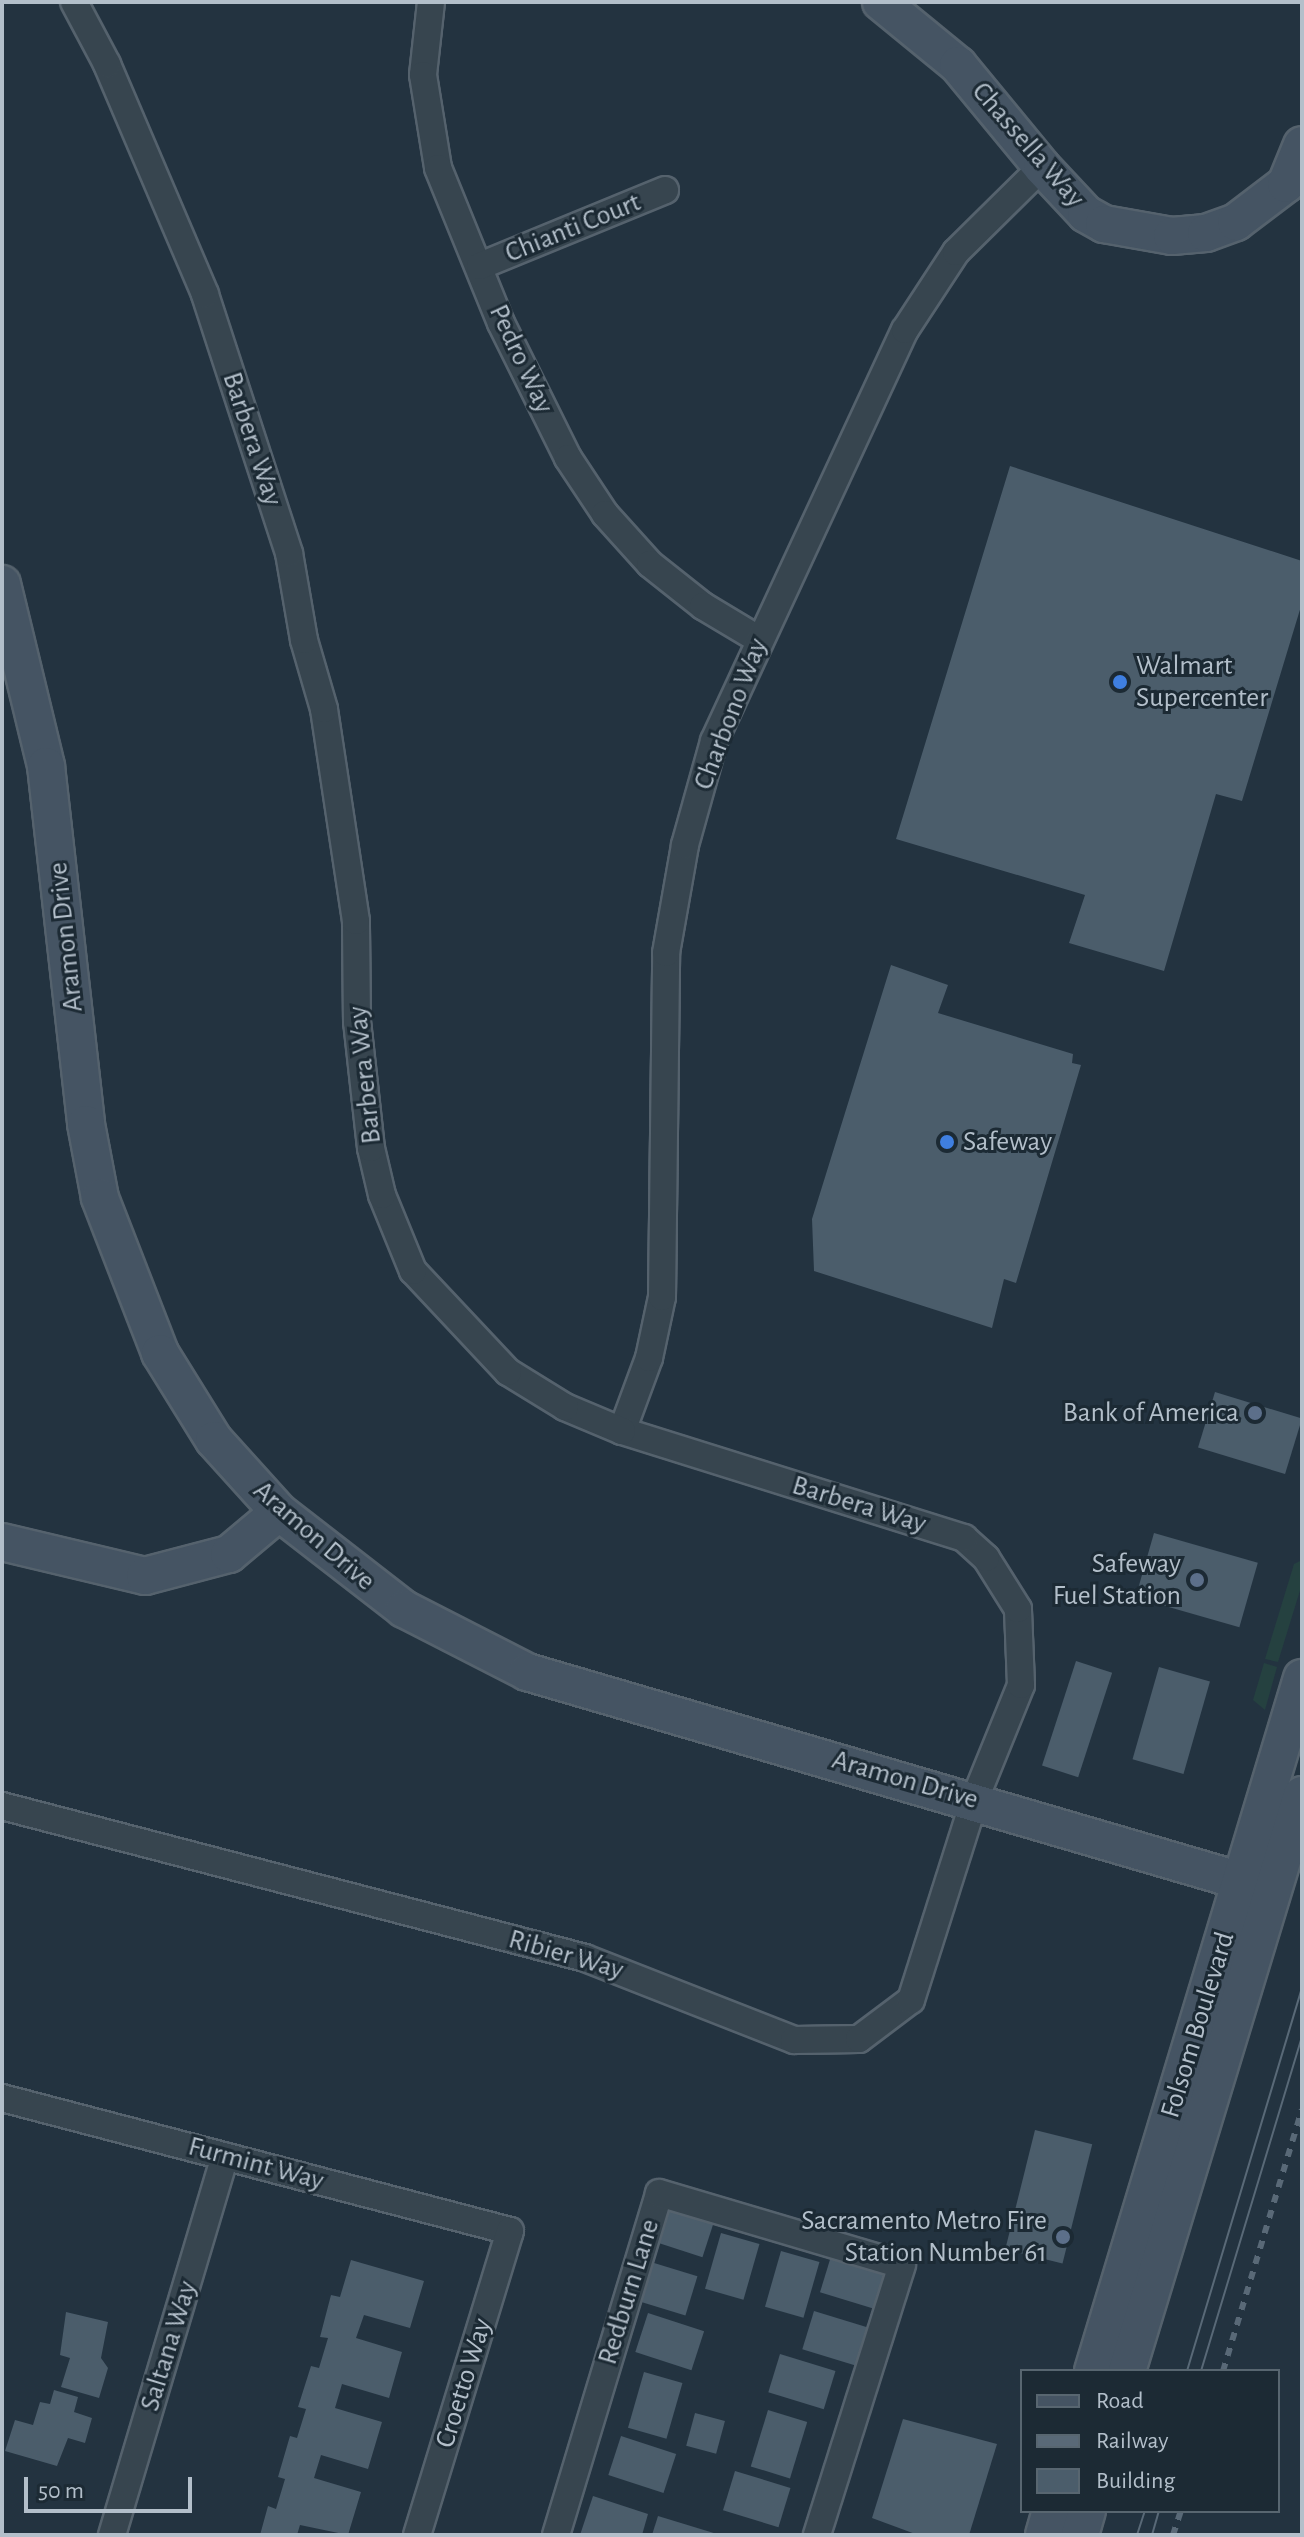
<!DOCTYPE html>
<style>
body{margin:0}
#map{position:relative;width:1304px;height:2537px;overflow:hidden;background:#233340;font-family:"Alegreya Sans",sans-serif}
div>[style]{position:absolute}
.green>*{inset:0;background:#254140}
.building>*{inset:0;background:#4b5d6b;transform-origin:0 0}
.roads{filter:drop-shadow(2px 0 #55626d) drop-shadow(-2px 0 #55626d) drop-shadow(0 2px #55626d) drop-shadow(0 -2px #55626d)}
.street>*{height:26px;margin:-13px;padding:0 13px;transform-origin:13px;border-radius:13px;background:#37454f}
.secondary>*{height:36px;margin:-18px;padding:0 18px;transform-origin:18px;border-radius:18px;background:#455463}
.tram>*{height:2px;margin:-1px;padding:0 1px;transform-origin:1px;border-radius:1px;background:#596977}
.rail>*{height:6px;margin-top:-3px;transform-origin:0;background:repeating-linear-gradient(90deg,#596977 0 8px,transparent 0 16px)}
.dots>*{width:22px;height:22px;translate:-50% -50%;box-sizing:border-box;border:4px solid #1c2a34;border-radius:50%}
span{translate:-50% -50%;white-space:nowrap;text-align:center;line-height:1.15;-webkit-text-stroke:6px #1c2a34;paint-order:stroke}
.street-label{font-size:28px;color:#b3bfca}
.poi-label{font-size:28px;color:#b3bfca}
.left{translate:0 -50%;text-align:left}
.right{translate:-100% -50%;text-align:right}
.frame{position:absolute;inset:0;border:4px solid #b3bfca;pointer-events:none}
.legend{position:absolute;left:1020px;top:2369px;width:260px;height:144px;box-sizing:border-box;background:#1c2a34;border:2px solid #586670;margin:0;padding:10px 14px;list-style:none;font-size:24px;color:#b3bfca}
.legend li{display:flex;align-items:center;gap:16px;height:40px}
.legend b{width:40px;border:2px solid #586670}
.scale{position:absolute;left:24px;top:2477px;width:168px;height:36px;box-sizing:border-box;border:4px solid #b3bfca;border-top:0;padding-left:10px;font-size:24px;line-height:28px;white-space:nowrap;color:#b3bfca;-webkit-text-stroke:6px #1c2a34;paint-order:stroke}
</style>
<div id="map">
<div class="green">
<i style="clip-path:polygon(1302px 1560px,1302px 1584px,1278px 1662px,1265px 1659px,1294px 1564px)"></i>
<i style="clip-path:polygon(1264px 1663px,1277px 1667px,1265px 1710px,1253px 1700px)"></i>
</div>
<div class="building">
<i style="clip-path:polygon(1010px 466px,1302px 561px,1302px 603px,1242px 801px,1216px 794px,1164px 971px,1069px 943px,1085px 895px,896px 839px)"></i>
<i style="clip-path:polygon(891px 965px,948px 985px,938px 1013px,1073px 1054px,1072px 1063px,1081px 1065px,1016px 1283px,1004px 1279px,992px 1328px,814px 1271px,812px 1219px)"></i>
<i style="left:1215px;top:1392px;width:91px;height:58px;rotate:17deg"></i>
<i style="left:1154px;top:1533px;width:108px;height:67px;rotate:16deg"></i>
<i style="left:1076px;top:1661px;width:38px;height:110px;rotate:18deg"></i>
<i style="left:1159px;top:1667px;width:53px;height:96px;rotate:16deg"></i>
<i style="left:1035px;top:2130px;width:59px;height:123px;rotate:14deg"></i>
<i style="left:659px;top:2200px;width:59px;height:41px;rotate:18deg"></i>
<i style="left:721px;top:2233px;width:40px;height:58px;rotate:16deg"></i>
<i style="left:781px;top:2251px;width:40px;height:58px;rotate:16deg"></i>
<i style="left:832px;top:2253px;width:59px;height:41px;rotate:17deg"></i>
<i style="left:641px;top:2259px;width:59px;height:41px;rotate:17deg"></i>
<i style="clip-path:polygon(351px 2260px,424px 2281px,410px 2328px,364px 2315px,356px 2338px,402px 2352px,389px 2398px,342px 2384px,335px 2408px,382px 2422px,368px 2469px,321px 2455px,314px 2478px,361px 2492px,348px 2535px,300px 2525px,297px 2535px,260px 2535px,268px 2506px,276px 2509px,285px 2479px,278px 2477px,290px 2436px,297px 2438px,306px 2409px,298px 2407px,311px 2366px,319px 2368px,328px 2338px,320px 2337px,331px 2295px,340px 2297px)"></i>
<i style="left:814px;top:2311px;width:59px;height:40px;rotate:17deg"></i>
<i style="clip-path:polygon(66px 2312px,108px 2322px,101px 2358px,108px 2368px,99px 2398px,61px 2387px,70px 2358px,60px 2355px)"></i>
<i style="left:648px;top:2313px;width:59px;height:41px;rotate:18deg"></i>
<i style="left:780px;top:2354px;width:58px;height:40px;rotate:17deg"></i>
<i style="left:644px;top:2372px;width:40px;height:58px;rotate:16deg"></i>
<i style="clip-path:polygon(54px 2390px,78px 2397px,74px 2412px,92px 2418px,85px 2443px,68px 2438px,57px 2466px,5px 2451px,15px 2420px,33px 2425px,40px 2402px,50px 2404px)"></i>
<i style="left:768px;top:2410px;width:41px;height:59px;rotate:17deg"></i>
<i style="left:695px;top:2413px;width:31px;height:34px;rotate:15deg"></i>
<i style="clip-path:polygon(903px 2419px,997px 2444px,969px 2535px,918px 2535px,872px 2518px)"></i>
<i style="left:621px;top:2436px;width:58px;height:41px;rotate:18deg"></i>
<i style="left:735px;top:2471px;width:58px;height:41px;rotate:17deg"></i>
<i style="clip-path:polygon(593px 2496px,648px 2514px,642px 2535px,580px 2535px)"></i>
<i style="clip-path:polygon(658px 2516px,717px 2534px,716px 2535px,652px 2535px)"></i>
</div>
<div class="roads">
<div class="street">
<i style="left:431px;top:2px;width:73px;rotate:96.3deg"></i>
<i style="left:423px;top:75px;width:94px;rotate:80.8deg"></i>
<i style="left:438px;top:168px;width:167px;rotate:67.9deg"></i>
<i style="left:501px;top:323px;width:151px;rotate:63.6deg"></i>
<i style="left:568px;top:458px;width:67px;rotate:56.5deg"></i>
<i style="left:605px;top:514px;width:67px;rotate:48deg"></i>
<i style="left:650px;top:564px;width:68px;rotate:38.4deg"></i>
<i style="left:703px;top:606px;width:64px;rotate:31deg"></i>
<i style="left:480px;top:266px;width:200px;rotate:-22.3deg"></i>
<i style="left:622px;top:1431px;width:78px;rotate:-69.7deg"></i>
<i style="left:649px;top:1358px;width:62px;rotate:-78deg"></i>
<i style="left:662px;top:1297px;width:344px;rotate:-89.3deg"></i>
<i style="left:666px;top:953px;width:110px;rotate:-80deg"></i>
<i style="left:685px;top:845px;width:108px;rotate:-74.4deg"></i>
<i style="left:714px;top:741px;width:453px;rotate:-65.1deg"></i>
<i style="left:905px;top:330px;width:93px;rotate:-56.8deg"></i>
<i style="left:956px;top:252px;width:121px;rotate:-44.7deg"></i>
<i style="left:2px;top:1806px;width:602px;rotate:14.61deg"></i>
<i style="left:585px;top:1958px;width:225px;rotate:21.4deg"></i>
<i style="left:794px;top:2040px;width:65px;rotate:-0.9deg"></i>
<i style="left:859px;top:2039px;width:65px;rotate:-36.9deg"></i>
<i style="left:911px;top:2000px;width:209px;rotate:-72.4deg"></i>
<i style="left:974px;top:1801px;width:125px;rotate:-67.9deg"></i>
<i style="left:1021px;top:1685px;width:76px;rotate:-92.3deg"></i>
<i style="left:1018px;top:1609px;width:60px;rotate:-122.1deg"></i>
<i style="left:986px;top:1558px;width:30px;rotate:-138deg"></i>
<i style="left:964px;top:1538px;width:358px;rotate:-162.6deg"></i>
<i style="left:622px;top:1431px;width:62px;rotate:-157.2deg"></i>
<i style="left:565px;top:1407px;width:67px;rotate:-148.4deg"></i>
<i style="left:508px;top:1372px;width:139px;rotate:-133.2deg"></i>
<i style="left:413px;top:1271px;width:82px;rotate:-112.2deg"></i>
<i style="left:382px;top:1195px;width:48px;rotate:-103.2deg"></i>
<i style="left:371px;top:1148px;width:127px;rotate:-96.3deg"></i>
<i style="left:357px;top:1022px;width:101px;rotate:-90.6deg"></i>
<i style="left:356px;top:921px;width:214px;rotate:-98.6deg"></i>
<i style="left:324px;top:709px;width:72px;rotate:-106.2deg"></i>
<i style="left:304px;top:640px;width:88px;rotate:-99.8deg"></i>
<i style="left:289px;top:553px;width:272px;rotate:-108deg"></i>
<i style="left:205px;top:294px;width:250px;rotate:-113.1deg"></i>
<i style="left:107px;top:64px;width:70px;rotate:-118deg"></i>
<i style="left:2px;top:2098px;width:525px;rotate:14.67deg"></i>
<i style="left:510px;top:2231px;width:318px;rotate:107deg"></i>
<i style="left:112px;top:2535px;width:395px;rotate:-73.4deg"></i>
<i style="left:556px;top:2535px;width:357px;rotate:-73.2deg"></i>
<i style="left:659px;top:2193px;width:253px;rotate:16.5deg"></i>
<i style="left:902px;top:2265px;width:283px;rotate:107.5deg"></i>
</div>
<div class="secondary">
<i style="left:881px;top:2px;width:99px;rotate:39.3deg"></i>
<i style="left:958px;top:65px;width:132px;rotate:50.5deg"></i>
<i style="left:1042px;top:167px;width:64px;rotate:46.9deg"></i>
<i style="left:1086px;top:214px;width:21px;rotate:29deg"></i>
<i style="left:1104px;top:224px;width:69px;rotate:10deg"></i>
<i style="left:1172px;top:236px;width:34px;rotate:-5deg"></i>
<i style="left:1206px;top:233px;width:32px;rotate:-20deg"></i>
<i style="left:1236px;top:222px;width:63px;rotate:-37.2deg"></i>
<i style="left:1286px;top:184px;width:42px;rotate:-67.7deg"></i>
<i style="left:2px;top:584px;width:187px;rotate:76.4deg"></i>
<i style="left:46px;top:766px;width:360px;rotate:83.6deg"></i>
<i style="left:86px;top:1124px;width:75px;rotate:79.3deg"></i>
<i style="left:100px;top:1198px;width:166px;rotate:68.8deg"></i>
<i style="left:160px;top:1353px;width:102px;rotate:58.2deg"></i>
<i style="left:214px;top:1440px;width:97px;rotate:47.9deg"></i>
<i style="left:279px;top:1512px;width:158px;rotate:37.8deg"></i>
<i style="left:404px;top:1609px;width:138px;rotate:27.1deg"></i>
<i style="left:527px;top:1672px;width:776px;rotate:16.31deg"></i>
<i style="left:2px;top:1542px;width:147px;rotate:13.4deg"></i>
<i style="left:145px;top:1576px;width:87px;rotate:-14.7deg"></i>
<i style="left:229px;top:1554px;width:65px;rotate:-40deg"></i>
<i style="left:1093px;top:2371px;width:724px;rotate:-73.22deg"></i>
<i style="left:1127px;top:2371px;width:602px;rotate:-73.1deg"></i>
<i style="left:1044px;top:2535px;width:25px;rotate:-74deg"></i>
<i style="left:1080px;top:2535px;width:25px;rotate:-74deg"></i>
</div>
</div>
<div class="tram">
<i style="left:1187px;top:2371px;width:400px;rotate:-73.3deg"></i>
<i style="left:1201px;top:2371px;width:350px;rotate:-73.2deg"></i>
<i style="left:1137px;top:2535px;width:25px;rotate:-72deg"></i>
<i style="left:1152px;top:2535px;width:25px;rotate:-74deg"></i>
</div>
<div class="rail">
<i style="left:1223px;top:2371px;width:273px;rotate:-73.2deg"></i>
<i style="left:1173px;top:2535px;width:25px;rotate:-72deg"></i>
</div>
<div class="dots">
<i style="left:1120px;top:682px;background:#3f7fe0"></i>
<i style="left:947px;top:1142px;background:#3f7fe0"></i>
<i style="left:1255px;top:1413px;background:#5c6f8a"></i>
<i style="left:1197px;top:1580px;background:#5c6f8a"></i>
<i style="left:1063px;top:2237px;background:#5c6f8a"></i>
</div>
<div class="street-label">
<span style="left:1028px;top:145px;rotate:49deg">Chassella Way</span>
<span style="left:573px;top:228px;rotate:-22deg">Chianti Court</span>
<span style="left:521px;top:359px;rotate:65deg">Pedro Way</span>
<span style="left:252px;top:439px;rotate:72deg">Barbera Way</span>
<span style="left:731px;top:714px;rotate:-69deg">Charbono Way</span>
<span style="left:66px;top:937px;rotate:-96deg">Aramon Drive</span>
<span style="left:365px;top:1075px;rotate:-96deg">Barbera Way</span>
<span style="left:859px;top:1505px;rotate:17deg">Barbera Way</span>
<span style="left:314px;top:1536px;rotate:41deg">Aramon Drive</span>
<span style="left:905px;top:1780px;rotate:16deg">Aramon Drive</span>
<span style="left:566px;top:1955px;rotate:16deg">Ribier Way</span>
<span style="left:1198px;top:2025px;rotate:-73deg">Folsom Boulevard</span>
<span style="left:256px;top:2164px;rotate:15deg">Furmint Way</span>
<span style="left:629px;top:2292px;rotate:-73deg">Redburn Lane</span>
<span style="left:169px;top:2346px;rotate:-73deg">Saltana Way</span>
<span style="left:464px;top:2383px;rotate:-73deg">Croetto Way</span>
</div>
<div class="poi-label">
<span class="left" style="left:1136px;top:682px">Walmart<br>Supercenter</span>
<span class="left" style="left:963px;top:1142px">Safeway</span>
<span class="right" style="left:1239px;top:1413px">Bank of America</span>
<span class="right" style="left:1181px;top:1580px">Safeway<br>Fuel Station</span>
<span class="right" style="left:1047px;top:2237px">Sacramento Metro Fire<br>Station Number 61</span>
</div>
<div class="frame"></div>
<ul class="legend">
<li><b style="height:10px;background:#455463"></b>Road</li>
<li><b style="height:10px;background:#596977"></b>Railway</li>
<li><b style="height:22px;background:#4b5d6b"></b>Building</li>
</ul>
<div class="scale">50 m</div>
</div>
